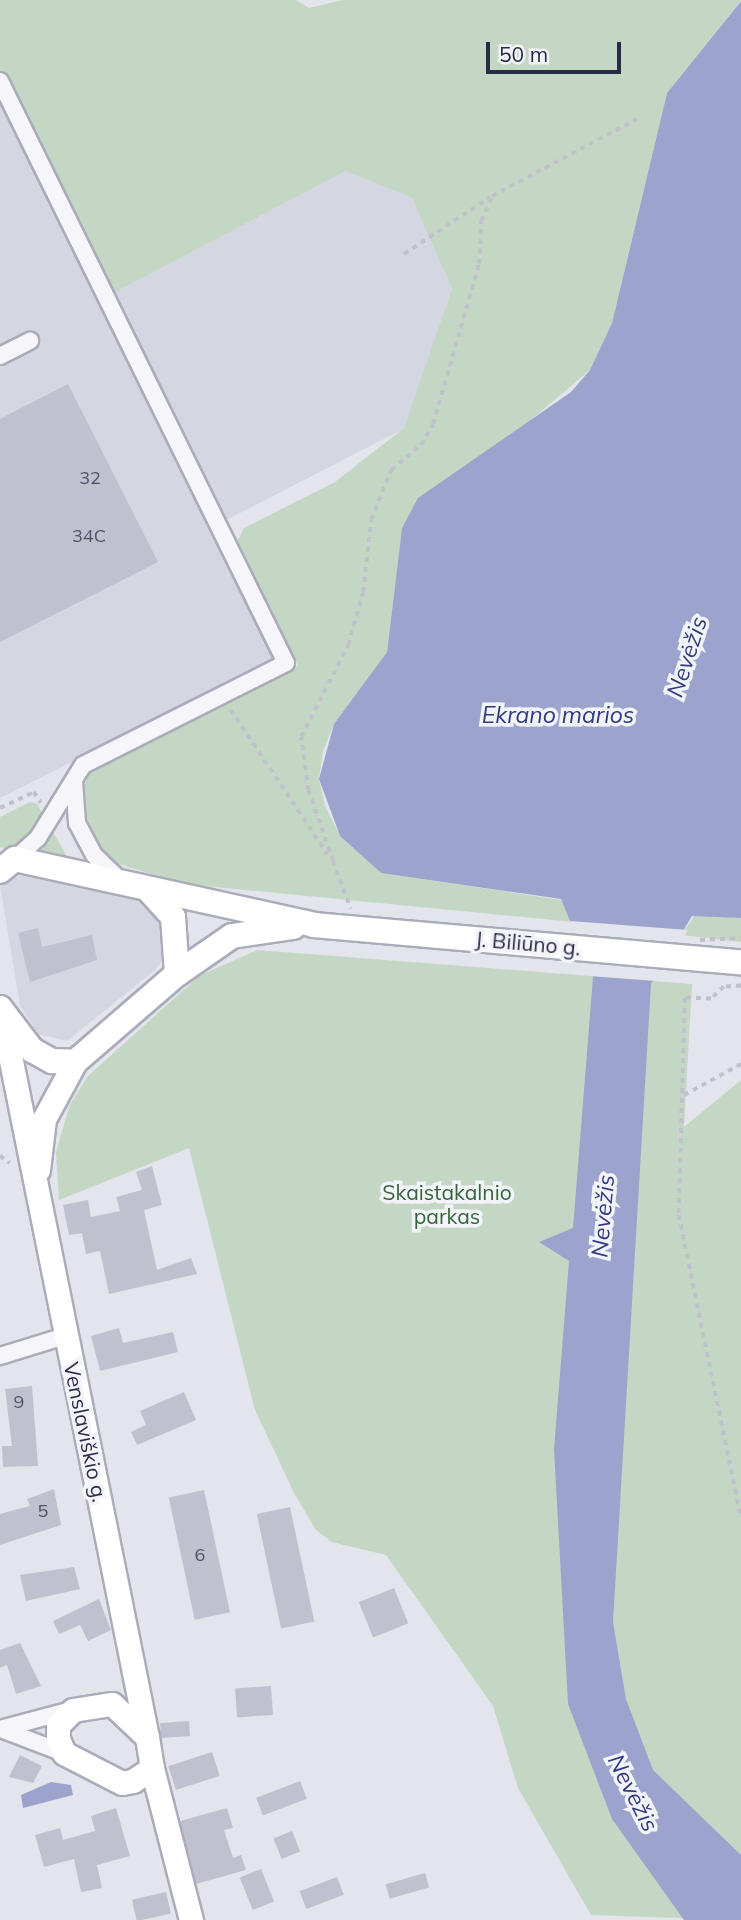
<!DOCTYPE html>
<meta charset="utf-8">
<style>
body{margin:0}
#map{position:relative;width:741px;height:1920px;overflow:hidden;background:#e3e4ec;font-family:Mulish,sans-serif}
div>[style]{position:absolute}
.built>*{inset:0;background:#d4d6e1}
.green>*{inset:0;background:#c4d7c5}
.water>*{inset:0;background:#9ca4ce}
.pier>*{inset:0;background:#e3e4ec}
.building>*{inset:0;background:#c0c1cf;transform-origin:0 0}
.path>*{height:3.5px;margin-top:-1.75px;transform-origin:0;background:repeating-linear-gradient(90deg,#c1c1cb 0 5px,transparent 0 10px)}
.roads{filter:drop-shadow(2px 0 #abacba) drop-shadow(-2px 0 #abacba) drop-shadow(0 2px #abacba) drop-shadow(0 -2px #abacba)}
.minor>*{height:16px;margin:-8px;padding:0 8px;transform-origin:8px;border-radius:8px;background:#f6f6fa}
.secondary>*{height:23px;margin:-11.5px;padding:0 11.5px;transform-origin:11.5px;border-radius:11.5px;background:#fff}
.primary>*{height:24px;margin:-12px;padding:0 12px;transform-origin:12px;border-radius:12px;background:#fff}
span{translate:-50% -50%;white-space:nowrap;text-align:center;line-height:1.15;-webkit-text-stroke:7px #f3f4f9;paint-order:stroke}
.number-label{font-size:18px;color:#4f5068}
.number-label span{-webkit-text-stroke-width:0}
.street-label{font-size:21px;color:#292b46}
.park-label{font-size:21px;color:#35633b}
.water-label{font-size:23px;color:#303a7d;font-style:italic}
.scale{position:absolute;left:486px;top:42px;width:135px;height:32px;box-sizing:border-box;border:4px solid #292b46;border-top:0;padding-left:9px;font-size:21px;line-height:24px;white-space:nowrap;color:#292b46;-webkit-text-stroke:5px #f3f4f9;paint-order:stroke}
</style>
<div id="map">
<div class="built">
<i style="clip-path:polygon(0 81px,106px 297px,346px 171px,412px 198px,452px 289px,405px 428px,211px 528px,273px 660px,0 798px)"></i>
<i style="clip-path:polygon(27px 873px,148px 900px,166px 918px,167px 954px,155px 970px,67px 1041px,38px 1034px,20px 1005px,0 885px)"></i>
</div>
<div class="green">
<i style="clip-path:polygon(0 0,296px 0,309px 8px,343px 0,741px 0,667px 93px,612px 323px,590px 370px,402px 528px,387px 652px,334px 724px,323px 751px,319px 779px,325px 806px,340px 836px,381px 873px,561px 900px,574px 922px,184px 884px,113px 862px,86px 827px,81px 793px,90px 773px,298px 666px,237px 542px,244px 528px,335px 482px,404px 428px,452px 289px,412px 198px,346px 171px,106px 297px,0 81px)"></i>
<i style="clip-path:polygon(30px 802px,37px 804px,69px 860px,0 847px,0 817px)"></i>
<i style="clip-path:polygon(696px 914px,741px 918px,741px 942px,681px 935px)"></i>
<i style="clip-path:polygon(257px 950px,692px 984px,684px 1127px,741px 1080px,741px 1920px,591px 1915px,518px 1788px,493px 1706px,386px 1555px,332px 1542px,316px 1530px,294px 1493px,255px 1410px,189px 1148px,59px 1200px,56px 1152px,70px 1104px,88px 1076px,199px 976px)"></i>
</div>
<div class="water">
<i style="clip-path:polygon(741px 1px,741px 918px,692px 916px,651px 984px,613px 1622px,626px 1699px,653px 1770px,741px 1855px,741px 1920px,684px 1920px,612px 1819px,568px 1704px,554px 1449px,569px 1261px,539px 1242px,573px 1228px,593px 977px,561px 899px,381px 873px,340px 836px,319px 779px,334px 724px,387px 652px,402px 528px,418px 498px,571px 392px,590px 370px,612px 323px,667px 93px)"></i>
<i style="clip-path:polygon(51px 1782px,71px 1785px,73px 1795px,23px 1808px,21px 1795px)"></i>
</div>
<div class="pier">
<i style="clip-path:polygon(570px 921px,688px 930px,656px 981px,589px 976px)"></i>
</div>
<div class="building">
<i style="clip-path:polygon(68px 384px,158px 562px,0 642px,0 419px)"></i>
<i style="clip-path:polygon(38px 928px,42px 947px,92px 935px,97px 960px,30px 982px,18px 933px)"></i>
<i style="clip-path:polygon(152px 1166px,162px 1205px,144px 1210px,157px 1270px,191px 1258px,197px 1274px,109px 1294px,100px 1251px,86px 1254px,82px 1233px,69px 1235px,63px 1205px,88px 1200px,91px 1217px,120px 1211px,116px 1197px,142px 1190px,136px 1172px)"></i>
<i style="clip-path:polygon(119px 1328px,123px 1343px,173px 1332px,178px 1352px,100px 1371px,91px 1336px)"></i>
<i style="clip-path:polygon(32px 1386px,38px 1466px,3px 1467px,2px 1446px,12px 1446px,5px 1389px)"></i>
<i style="clip-path:polygon(184px 1392px,196px 1420px,137px 1445px,131px 1432px,146px 1425px,140px 1411px)"></i>
<i style="clip-path:polygon(54px 1489px,61px 1525px,0 1545px,0 1514px,30px 1506px,27px 1499px)"></i>
<i style="left:204px;top:1490px;width:125px;height:36px;rotate:78deg"></i>
<i style="left:290px;top:1507px;width:117px;height:34px;rotate:78deg"></i>
<i style="clip-path:polygon(74px 1567px,80px 1589px,26px 1601px,20px 1575px)"></i>
<i style="left:394px;top:1588px;width:38px;height:38px;rotate:68deg"></i>
<i style="clip-path:polygon(99px 1599px,111px 1630px,88px 1641px,80px 1625px,59px 1634px,53px 1621px)"></i>
<i style="clip-path:polygon(20px 1643px,41px 1686px,16px 1694px,7px 1665px,0 1668px,0 1650px)"></i>
<i style="left:271px;top:1686px;width:29px;height:36px;rotate:86deg"></i>
<i style="left:189px;top:1721px;width:15px;height:29px;rotate:86deg"></i>
<i style="left:212px;top:1752px;width:25px;height:46px;rotate:72deg"></i>
<i style="clip-path:polygon(20px 1755px,42px 1766px,33px 1783px,9px 1777px)"></i>
<i style="left:300px;top:1781px;width:19px;height:47px;rotate:69deg"></i>
<i style="clip-path:polygon(116px 1808px,130px 1856px,97px 1865px,102px 1888px,81px 1892px,74px 1859px,44px 1867px,35px 1835px,60px 1828px,63px 1840px,95px 1831px,91px 1816px)"></i>
<i style="clip-path:polygon(227px 1808px,233px 1828px,224px 1830px,233px 1858px,241px 1855px,246px 1870px,196px 1884px,180px 1821px)"></i>
<i style="left:292px;top:1831px;width:22px;height:20px;rotate:68deg"></i>
<i style="left:261px;top:1869px;width:35px;height:23px;rotate:68deg"></i>
<i style="left:425px;top:1873px;width:15px;height:41px;rotate:74deg"></i>
<i style="left:337px;top:1877px;width:19px;height:40px;rotate:69deg"></i>
<i style="left:166px;top:1892px;width:22px;height:35px;rotate:77deg"></i>
</div>
<div class="path">
<i style="left:404px;top:254px;width:103px;rotate:-33.5deg"></i>
<i style="left:231px;top:710px;width:174px;rotate:56.2deg"></i>
<i style="left:0;top:808px;width:38px;rotate:-25deg"></i>
<i style="left:34px;top:792px;width:13px;rotate:58deg"></i>
<i style="left:333px;top:861px;width:75px;rotate:-109.4deg"></i>
<i style="left:308px;top:790px;width:53px;rotate:-97.5deg"></i>
<i style="left:301px;top:737px;width:103px;rotate:-62.9deg"></i>
<i style="left:348px;top:645px;width:55px;rotate:-74.2deg"></i>
<i style="left:363px;top:592px;width:72px;rotate:-83.7deg"></i>
<i style="left:371px;top:520px;width:54px;rotate:-68.2deg"></i>
<i style="left:391px;top:470px;width:39px;rotate:-40deg"></i>
<i style="left:421px;top:445px;width:24px;rotate:-60deg"></i>
<i style="left:433px;top:424px;width:166px;rotate:-74deg"></i>
<i style="left:479px;top:264px;width:43px;rotate:-87.3deg"></i>
<i style="left:481px;top:221px;width:27px;rotate:-66deg"></i>
<i style="left:492px;top:196px;width:164px;rotate:-28deg"></i>
<i style="left:333px;top:861px;width:51px;rotate:69.4deg"></i>
<i style="left:700px;top:940px;width:41px;rotate:-2.8deg"></i>
<i style="left:741px;top:986px;width:17px;rotate:177deg"></i>
<i style="left:724px;top:987px;width:18px;rotate:137deg"></i>
<i style="left:711px;top:999px;width:26px;rotate:-178deg"></i>
<i style="left:685px;top:998px;width:217px;rotate:91.6deg"></i>
<i style="left:679px;top:1215px;width:308px;rotate:78.4deg"></i>
<i style="left:684px;top:1095px;width:65px;rotate:-28.5deg"></i>
<i style="left:0;top:1156px;width:12px;rotate:35deg"></i>
</div>
<div class="roads">
<div class="minor">
<i style="left:0;top:81px;width:648px;rotate:63.83deg"></i>
<i style="left:286px;top:663px;width:227px;rotate:153.3deg"></i>
<i style="left:83px;top:765px;width:86px;rotate:121.7deg"></i>
<i style="left:38px;top:838px;width:31px;rotate:138deg"></i>
<i style="left:0;top:356px;width:34px;rotate:-27deg"></i>
<i style="left:74px;top:781px;width:42px;rotate:85.9deg"></i>
<i style="left:77px;top:823px;width:36px;rotate:62deg"></i>
<i style="left:94px;top:855px;width:35px;rotate:44deg"></i>
<i style="left:0;top:1356px;width:68px;rotate:-17.1deg"></i>
<i style="left:0;top:1729px;width:74px;rotate:-14.8deg"></i>
<i style="left:1px;top:1729px;width:67px;rotate:20.9deg"></i>
</div>
<div class="secondary">
<i style="left:1px;top:1011px;width:741px;rotate:78.63deg"></i>
<i style="left:38px;top:1170px;width:51px;rotate:-83.3deg"></i>
<i style="left:44px;top:1119px;width:65px;rotate:-61.5deg"></i>
<i style="left:112px;top:1704px;width:48px;rotate:43.3deg"></i>
<i style="left:147px;top:1737px;width:31px;rotate:81deg"></i>
<i style="left:152px;top:1768px;width:23px;rotate:146deg"></i>
<i style="left:133px;top:1781px;width:11px;rotate:170deg"></i>
<i style="left:122px;top:1783px;width:65px;rotate:-152.7deg"></i>
<i style="left:64px;top:1753px;width:15px;rotate:-113deg"></i>
<i style="left:58px;top:1739px;width:14px;rotate:-90deg"></i>
<i style="left:58px;top:1725px;width:21px;rotate:-45deg"></i>
<i style="left:73px;top:1710px;width:39px;rotate:-9deg"></i>
<i style="left:152px;top:1768px;width:157px;rotate:75.6deg"></i>
</div>
<div class="primary">
<i style="left:0;top:871px;width:19px;rotate:-39deg"></i>
<i style="left:15px;top:859px;width:306px;rotate:12.4deg"></i>
<i style="left:314px;top:925px;width:429px;rotate:5deg"></i>
<i style="left:177px;top:974px;width:67px;rotate:-34.6deg"></i>
<i style="left:232px;top:936px;width:62px;rotate:-8.4deg"></i>
<i style="left:0;top:1008px;width:53px;rotate:52.7deg"></i>
<i style="left:32px;top:1050px;width:23px;rotate:29deg"></i>
<i style="left:52px;top:1061px;width:23px;rotate:2deg"></i>
<i style="left:75px;top:1062px;width:135px;rotate:-40.8deg"></i>
<i style="left:177px;top:974px;width:57px;rotate:-94deg"></i>
<i style="left:173px;top:917px;width:36px;rotate:-132deg"></i>
</div>
</div>
<div class="number-label">
<span style="left:90px;top:478px">32</span>
<span style="left:89px;top:536px">34C</span>
<span style="left:19px;top:1402px">9</span>
<span style="left:43px;top:1511px">5</span>
<span style="left:200px;top:1555px">6</span>
</div>
<div class="street-label">
<span style="left:528px;top:943px;rotate:5deg">J. Biliūno g.</span>
<span style="left:86px;top:1432px;rotate:78deg">Venslaviškio g.</span>
</div>
<div class="park-label">
<span style="left:447px;top:1204px">Skaistakalnio<br>parkas</span>
</div>
<div class="water-label">
<span style="left:687px;top:657px;rotate:-72deg">Nevėžis</span>
<span style="left:558px;top:715px">Ekrano marios</span>
<span style="left:603px;top:1216px;rotate:-85deg">Nevėžis</span>
<span style="left:633px;top:1793px;rotate:63deg">Nevėžis</span>
</div>
<div class="scale">50 m</div>
</div>
